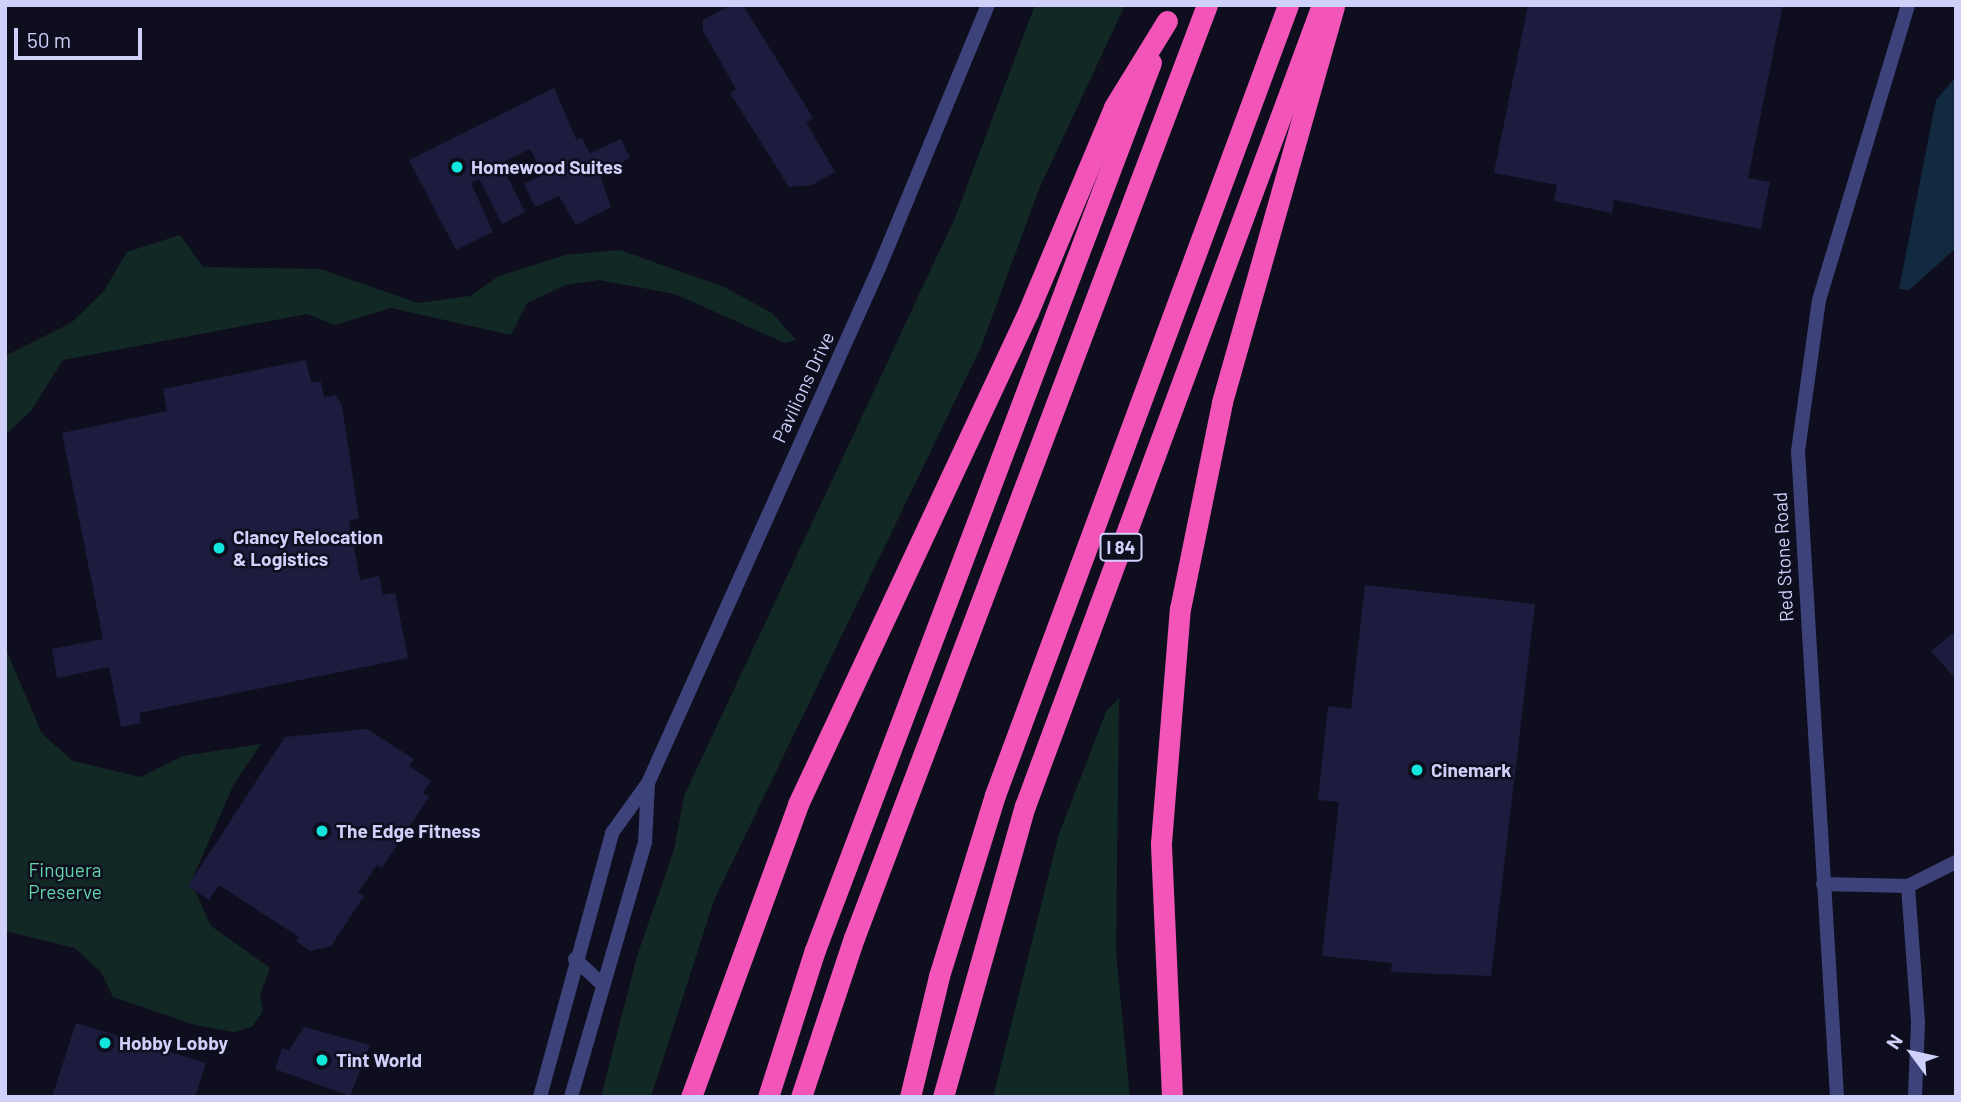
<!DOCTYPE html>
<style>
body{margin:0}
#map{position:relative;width:1961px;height:1102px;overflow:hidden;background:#0e0e1f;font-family:Barlow,sans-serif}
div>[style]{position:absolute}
.green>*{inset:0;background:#122824}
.water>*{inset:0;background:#112a40}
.building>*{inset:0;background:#1e1c3e}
.minor>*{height:14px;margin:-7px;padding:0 7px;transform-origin:7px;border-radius:7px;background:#3d437a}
.motorway>*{height:21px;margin:-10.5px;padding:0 10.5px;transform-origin:10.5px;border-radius:10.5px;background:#f254b7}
.dots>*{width:19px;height:19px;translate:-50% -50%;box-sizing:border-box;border:4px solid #0e0e1f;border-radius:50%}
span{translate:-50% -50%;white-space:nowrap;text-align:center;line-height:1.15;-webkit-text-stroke:5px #0e0e1f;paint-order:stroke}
.shield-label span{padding:2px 5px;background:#0e0e1f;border:2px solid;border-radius:5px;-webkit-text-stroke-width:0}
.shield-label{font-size:18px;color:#cfd1fb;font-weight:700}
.poi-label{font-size:19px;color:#cfd1fb;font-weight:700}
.left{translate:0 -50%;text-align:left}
.street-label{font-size:19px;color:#cfd1fb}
.park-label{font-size:19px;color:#62d5a7}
.frame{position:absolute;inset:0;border:7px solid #cfd1fb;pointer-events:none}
.north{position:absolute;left:1877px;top:1018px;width:70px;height:70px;-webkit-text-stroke:5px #0e0e1f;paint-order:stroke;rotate:303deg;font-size:19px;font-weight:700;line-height:28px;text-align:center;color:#cfd1fb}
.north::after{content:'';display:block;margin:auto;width:24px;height:32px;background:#cfd1fb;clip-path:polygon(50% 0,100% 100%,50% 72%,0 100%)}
.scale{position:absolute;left:14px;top:28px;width:128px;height:32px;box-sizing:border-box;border:4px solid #cfd1fb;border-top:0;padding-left:9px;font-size:21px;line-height:24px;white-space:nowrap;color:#cfd1fb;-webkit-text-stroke:5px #0e0e1f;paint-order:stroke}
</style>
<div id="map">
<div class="green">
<i style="clip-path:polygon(1035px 5px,1125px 5px,1039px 189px,981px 347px,714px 900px,651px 1097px,601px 1097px,637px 956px,674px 850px,684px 796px,955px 218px)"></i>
<i style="clip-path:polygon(180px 235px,203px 267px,320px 269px,418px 303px,470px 296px,499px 276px,565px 255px,620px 250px,724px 287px,772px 313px,796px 340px,785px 343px,675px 294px,599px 280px,566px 285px,527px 303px,511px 335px,391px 308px,335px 325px,307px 314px,63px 360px,31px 411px,5px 435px,5px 356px,71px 323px,104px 291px,127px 252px)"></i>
<i style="clip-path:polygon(5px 647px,42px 734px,73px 761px,141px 777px,183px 756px,261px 744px,234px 784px,191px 882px,211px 926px,270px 968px,260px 995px,263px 1011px,252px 1027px,234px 1032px,195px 1025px,113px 997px,101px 972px,75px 948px,5px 931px)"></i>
<i style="clip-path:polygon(1119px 698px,1116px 953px,1130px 1097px,993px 1097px,1059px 834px,1106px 712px)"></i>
</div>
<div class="water">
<i style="clip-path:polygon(1956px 77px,1956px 248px,1909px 290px,1899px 289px,1936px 100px)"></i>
</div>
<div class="building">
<i style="clip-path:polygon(731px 5px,743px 5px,813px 118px,806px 122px,835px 172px,812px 185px,789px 187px,730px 93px,736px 89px,703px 31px,703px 20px)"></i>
<i style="clip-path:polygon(1528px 5px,1783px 5px,1748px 178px,1770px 182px,1761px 229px,1614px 200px,1612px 213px,1554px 201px,1557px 185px,1494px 173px)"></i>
<i style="clip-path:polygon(554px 88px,576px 139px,582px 138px,590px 153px,621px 139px,630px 158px,600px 175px,611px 207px,576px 225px,559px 196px,535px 207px,524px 184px,543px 174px,530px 149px,501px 163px,525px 212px,502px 224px,479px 179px,471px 183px,493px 232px,456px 250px,409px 160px)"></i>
<i style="clip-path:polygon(306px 360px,311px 382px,321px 382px,324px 397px,336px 395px,342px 406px,359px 518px,349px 521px,360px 580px,379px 576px,383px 595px,395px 593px,408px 658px,139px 713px,141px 723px,121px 727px,109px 667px,57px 678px,52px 649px,103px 639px,62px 433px,167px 411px,163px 389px)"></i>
<i style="clip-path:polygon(1365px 585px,1535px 604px,1491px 976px,1391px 972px,1392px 963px,1322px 956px,1339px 802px,1318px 800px,1328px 706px,1351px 709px)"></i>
<i style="clip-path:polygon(1956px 631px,1956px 679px,1931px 651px)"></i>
<i style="clip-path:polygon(367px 729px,414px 759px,409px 766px,431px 781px,423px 793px,429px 797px,382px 868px,377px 865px,358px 892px,364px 896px,331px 946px,310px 951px,296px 941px,299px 937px,219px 885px,209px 900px,188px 886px,285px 737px)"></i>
<i style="clip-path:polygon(76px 1023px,206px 1063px,195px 1097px,52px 1097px)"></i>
<i style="clip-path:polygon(304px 1027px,370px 1045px,350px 1096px,275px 1069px,282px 1048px,289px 1050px)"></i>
</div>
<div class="minor">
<i style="left:1823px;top:884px;width:85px;rotate:1.3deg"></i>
<i style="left:1908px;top:886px;width:54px;rotate:-26.6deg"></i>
<i style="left:1908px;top:886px;width:136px;rotate:85.8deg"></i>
<i style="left:1918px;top:1022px;width:75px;rotate:92.3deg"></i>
<i style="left:575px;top:959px;width:37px;rotate:43deg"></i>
<i style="left:540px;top:1097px;width:274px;rotate:-74.7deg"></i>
<i style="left:612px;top:833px;width:62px;rotate:-54.2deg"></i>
<i style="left:648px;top:783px;width:564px;rotate:-65.84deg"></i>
<i style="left:879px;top:268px;width:285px;rotate:-67.5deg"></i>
<i style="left:571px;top:1097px;width:266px;rotate:-73.8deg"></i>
<i style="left:645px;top:842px;width:59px;rotate:-87.1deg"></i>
<i style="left:1837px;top:1097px;width:647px;rotate:-93.45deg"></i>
<i style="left:1798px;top:451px;width:152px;rotate:-82.1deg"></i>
<i style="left:1819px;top:300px;width:308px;rotate:-73.2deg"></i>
</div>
<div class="motorway">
<i style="left:691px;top:1097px;width:312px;rotate:-69.9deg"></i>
<i style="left:798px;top:804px;width:543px;rotate:-64.94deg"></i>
<i style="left:1028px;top:312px;width:222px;rotate:-67.2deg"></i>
<i style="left:1114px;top:107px;width:101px;rotate:-58.4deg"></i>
<i style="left:768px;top:1097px;width:154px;rotate:-72.3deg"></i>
<i style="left:815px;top:950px;width:949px;rotate:-69.27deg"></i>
<i style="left:801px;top:1097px;width:168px;rotate:-71.6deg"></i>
<i style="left:854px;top:938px;width:998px;rotate:-69.28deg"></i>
<i style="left:910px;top:1097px;width:124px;rotate:-76.5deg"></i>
<i style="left:939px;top:976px;width:189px;rotate:-72.8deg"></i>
<i style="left:995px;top:795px;width:843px;rotate:-69.65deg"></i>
<i style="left:943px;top:1097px;width:302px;rotate:-74.3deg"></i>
<i style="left:1025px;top:806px;width:854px;rotate:-69.66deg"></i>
<i style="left:1172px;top:1097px;width:254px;rotate:-92.5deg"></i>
<i style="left:1161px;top:843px;width:235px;rotate:-85.4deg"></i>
<i style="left:1180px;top:609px;width:211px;rotate:-78.5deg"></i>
<i style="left:1222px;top:402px;width:411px;rotate:-74.2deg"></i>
</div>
<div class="dots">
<i style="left:457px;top:167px;background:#12e5db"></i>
<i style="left:219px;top:548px;background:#12e5db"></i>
<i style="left:1417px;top:770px;background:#12e5db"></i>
<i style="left:322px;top:831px;background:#12e5db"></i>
<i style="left:105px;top:1043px;background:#12e5db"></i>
<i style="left:322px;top:1060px;background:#12e5db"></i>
</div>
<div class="shield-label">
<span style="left:1121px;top:547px">I 84</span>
</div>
<div class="poi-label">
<span class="left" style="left:471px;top:167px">Homewood Suites</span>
<span class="left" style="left:233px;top:548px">Clancy Relocation<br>&amp; Logistics</span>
<span class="left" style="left:1431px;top:770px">Cinemark</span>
<span class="left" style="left:336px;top:831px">The Edge Fitness</span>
<span class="left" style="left:119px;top:1043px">Hobby Lobby</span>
<span class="left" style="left:336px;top:1060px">Tint World</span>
</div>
<div class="street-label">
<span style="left:803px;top:387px;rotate:-65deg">Pavilions Drive</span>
<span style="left:1783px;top:557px;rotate:-93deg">Red Stone Road</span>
</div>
<div class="park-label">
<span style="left:65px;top:881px">Finguera<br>Preserve</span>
</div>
<div class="frame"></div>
<div class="north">N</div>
<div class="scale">50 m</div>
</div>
